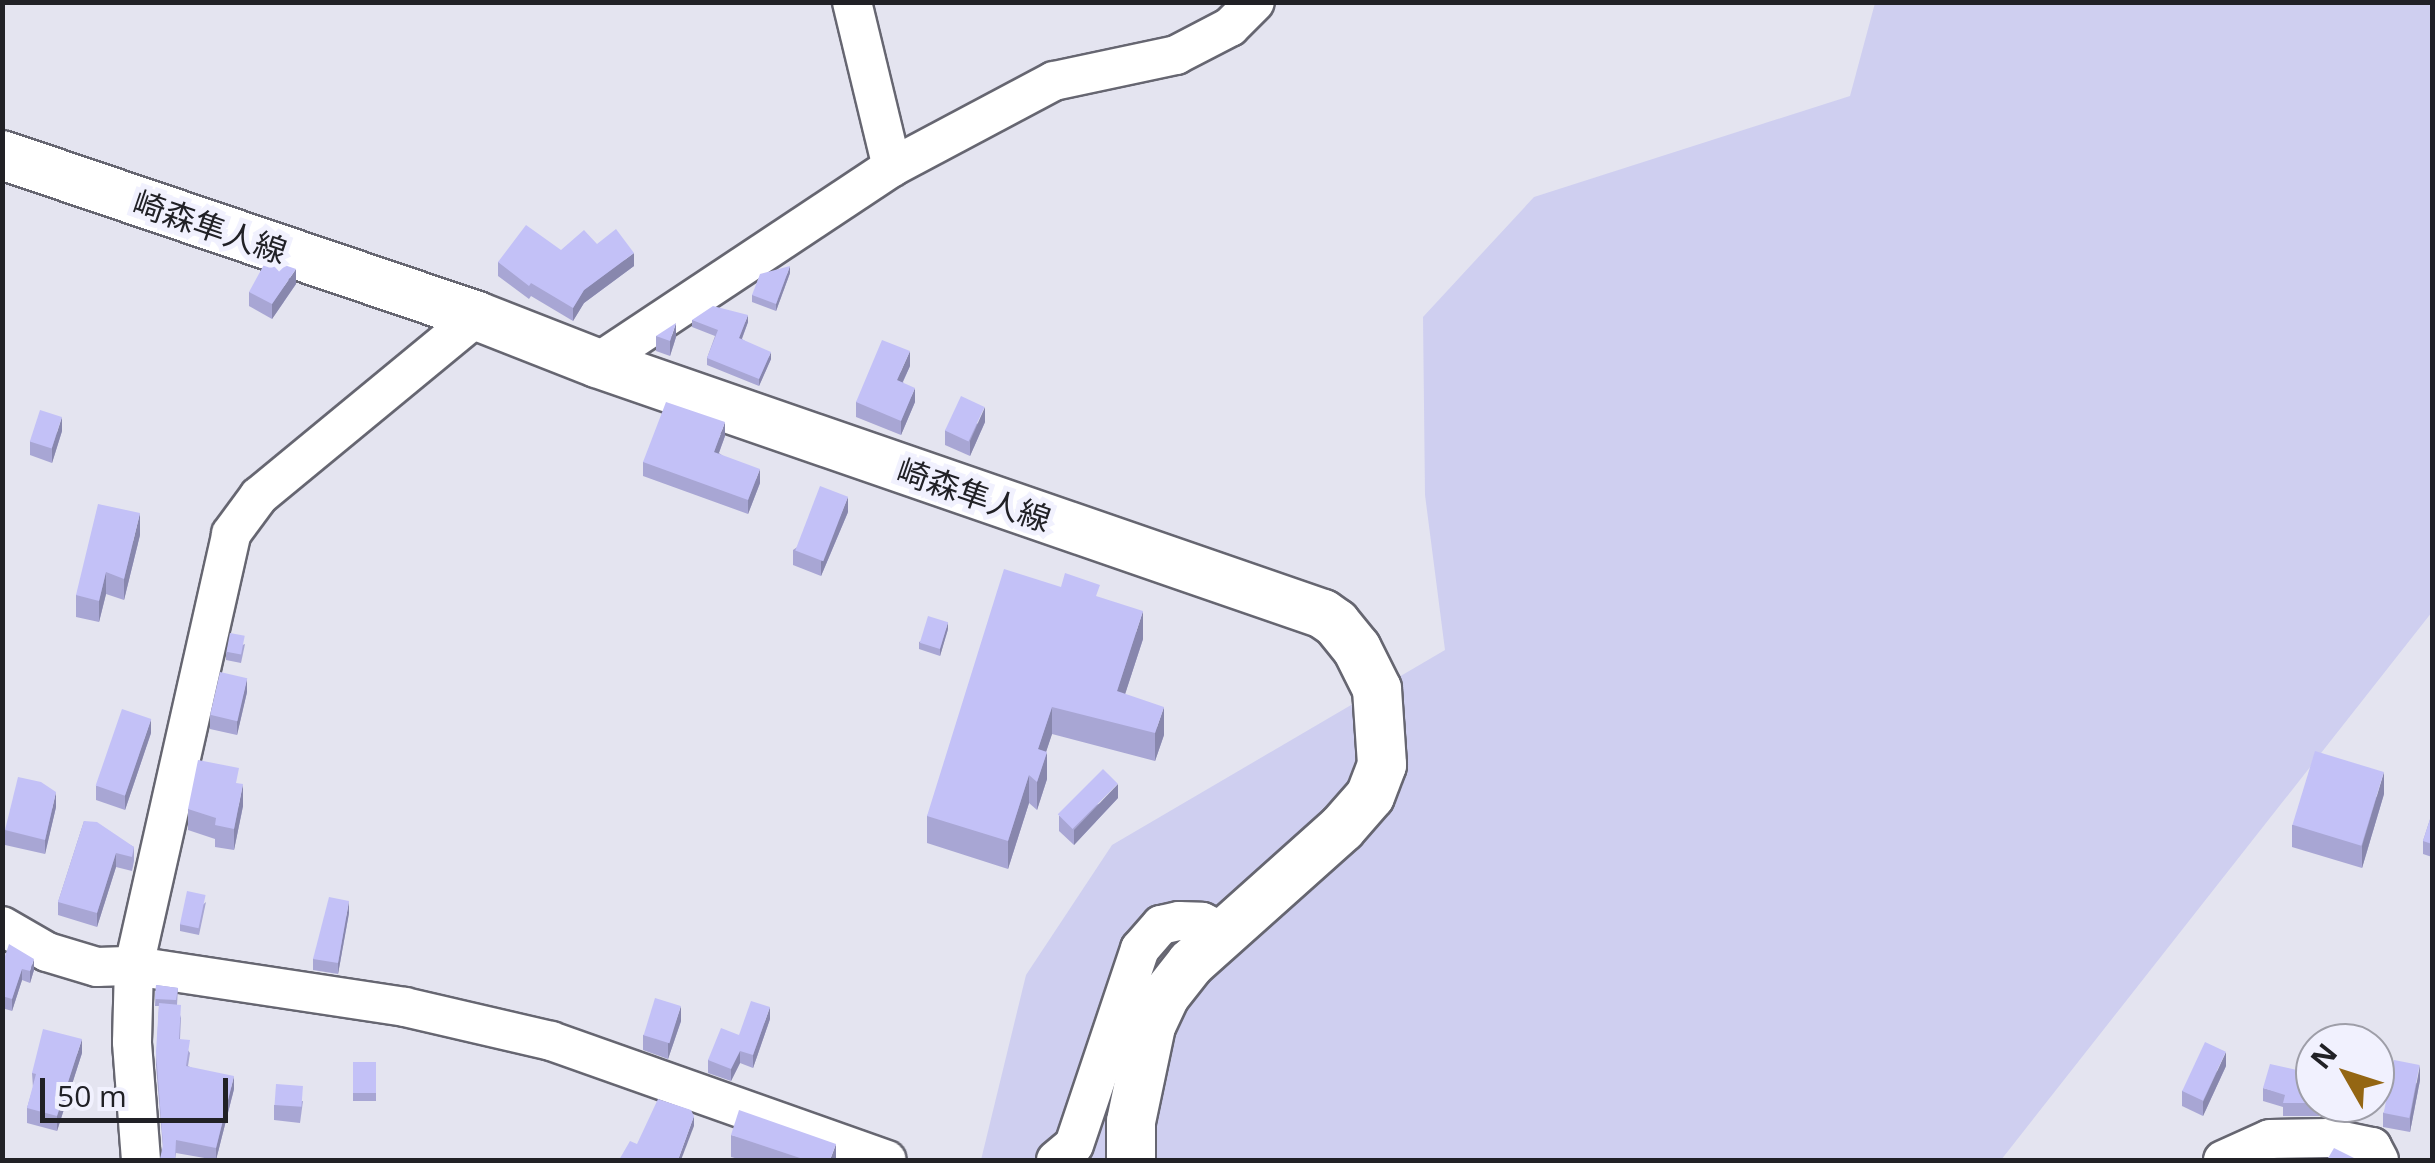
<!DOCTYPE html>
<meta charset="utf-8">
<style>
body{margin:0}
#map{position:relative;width:2435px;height:1163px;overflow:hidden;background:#e4e4f0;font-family:"Open Sans","Noto Sans JP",sans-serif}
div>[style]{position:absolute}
.green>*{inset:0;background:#cfcff0}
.roads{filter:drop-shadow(2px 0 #666671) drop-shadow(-2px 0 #666671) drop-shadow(0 2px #666671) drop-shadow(0 -2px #666671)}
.minor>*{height:38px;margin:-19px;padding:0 19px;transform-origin:19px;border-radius:19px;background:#fff}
.major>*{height:48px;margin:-24px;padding:0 24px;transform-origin:24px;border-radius:24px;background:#fff}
.wall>*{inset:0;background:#a8a6d4;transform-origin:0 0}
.shaded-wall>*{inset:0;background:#8887ad}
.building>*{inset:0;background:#c3c1f7;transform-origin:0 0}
span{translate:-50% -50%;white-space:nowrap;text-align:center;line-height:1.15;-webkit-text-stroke:10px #f1f1fe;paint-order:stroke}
.street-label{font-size:32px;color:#212126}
.frame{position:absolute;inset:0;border:5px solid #212126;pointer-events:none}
.north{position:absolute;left:2295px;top:1023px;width:100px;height:100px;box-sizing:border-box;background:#f1f1fe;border:2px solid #9e9ea8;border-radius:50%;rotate:309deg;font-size:28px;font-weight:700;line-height:40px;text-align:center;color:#212126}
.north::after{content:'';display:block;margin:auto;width:35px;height:45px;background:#946613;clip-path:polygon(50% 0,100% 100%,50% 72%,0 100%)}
.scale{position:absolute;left:40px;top:1078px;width:188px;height:45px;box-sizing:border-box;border:5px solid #212126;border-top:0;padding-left:12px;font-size:30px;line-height:35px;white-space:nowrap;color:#212126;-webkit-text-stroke:8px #f1f1fe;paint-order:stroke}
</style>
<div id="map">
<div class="green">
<i style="clip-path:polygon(1875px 3px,2432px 3px,2432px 612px,2001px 1160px,981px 1160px,1026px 975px,1112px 845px,1445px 650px,1425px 495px,1423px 317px,1534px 197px,1850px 96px)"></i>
</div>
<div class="roads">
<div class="minor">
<i style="left:852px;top:2px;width:170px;rotate:76.4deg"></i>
<i style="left:597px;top:363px;width:354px;rotate:-33.6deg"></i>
<i style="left:892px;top:167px;width:183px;rotate:-28deg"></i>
<i style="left:1054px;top:81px;width:125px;rotate:-12deg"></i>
<i style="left:1176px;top:55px;width:61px;rotate:-27.4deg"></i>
<i style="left:1230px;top:27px;width:35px;rotate:-45deg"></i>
<i style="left:2px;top:926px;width:52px;rotate:30deg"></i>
<i style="left:47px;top:952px;width:52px;rotate:16.7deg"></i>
<i style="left:97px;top:967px;width:37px;rotate:-2deg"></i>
<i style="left:134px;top:966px;width:274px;rotate:8.6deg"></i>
<i style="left:405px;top:1007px;width:150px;rotate:13.1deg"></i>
<i style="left:551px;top:1041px;width:356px;rotate:19.5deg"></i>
<i style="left:141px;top:1160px;width:118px;rotate:-94.4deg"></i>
<i style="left:132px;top:1042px;width:76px;rotate:-88.5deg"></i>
<i style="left:134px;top:966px;width:443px;rotate:-77.3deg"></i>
<i style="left:231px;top:534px;width:47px;rotate:-53.6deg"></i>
<i style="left:259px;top:496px;width:283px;rotate:-39.5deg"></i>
<i style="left:1056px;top:1160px;width:23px;rotate:-40deg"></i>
<i style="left:1074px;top:1145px;width:207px;rotate:-71.4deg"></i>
<i style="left:1140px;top:949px;width:32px;rotate:-49deg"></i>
<i style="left:1161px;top:925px;width:18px;rotate:-13deg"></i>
<i style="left:1179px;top:921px;width:23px;rotate:2deg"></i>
<i style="left:1202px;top:922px;width:29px;rotate:25deg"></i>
<i style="left:2223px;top:1160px;width:51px;rotate:-24.1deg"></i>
<i style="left:2270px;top:1139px;width:59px;rotate:-1deg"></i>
<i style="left:2329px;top:1138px;width:44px;rotate:11.8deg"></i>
<i style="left:2372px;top:1147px;width:15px;rotate:62deg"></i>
</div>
<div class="major">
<i style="left:2px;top:155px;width:502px;rotate:18.72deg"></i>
<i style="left:477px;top:316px;width:129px;rotate:21.4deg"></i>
<i style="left:597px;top:363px;width:768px;rotate:19.07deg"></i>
<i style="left:1323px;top:614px;width:16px;rotate:35deg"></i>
<i style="left:1336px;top:623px;width:33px;rotate:51deg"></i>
<i style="left:1357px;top:649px;width:45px;rotate:63.4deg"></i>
<i style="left:1377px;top:689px;width:76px;rotate:86.2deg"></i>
<i style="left:1382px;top:765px;width:33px;rotate:111deg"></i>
<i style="left:1370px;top:796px;width:43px;rotate:131.2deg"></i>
<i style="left:1342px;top:828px;width:203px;rotate:138.2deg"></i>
<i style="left:1191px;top:963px;width:42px;rotate:128.2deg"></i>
<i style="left:1165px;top:996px;width:33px;rotate:115deg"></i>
<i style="left:1151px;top:1026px;width:98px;rotate:101.8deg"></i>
<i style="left:1131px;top:1122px;width:38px;rotate:90deg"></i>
</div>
</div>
<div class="wall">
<i style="clip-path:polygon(597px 244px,634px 266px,584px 303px,573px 321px,531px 296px,529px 299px,498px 276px,498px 262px)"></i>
<i style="clip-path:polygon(790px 273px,776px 311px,752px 302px,752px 295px)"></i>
<i style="clip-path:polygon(296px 284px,272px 319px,249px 306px,249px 292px)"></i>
<i style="clip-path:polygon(692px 320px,748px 322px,742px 339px,771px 359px,759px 386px,707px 365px,707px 358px,715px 336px,692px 327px)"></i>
<i style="clip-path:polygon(656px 336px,676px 337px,670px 356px,656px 351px)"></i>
<i style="clip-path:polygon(910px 366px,903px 382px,915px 402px,901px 435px,856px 417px,856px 402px)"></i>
<i style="clip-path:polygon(985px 422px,970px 456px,945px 445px,945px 430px)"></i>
<i style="clip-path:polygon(62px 431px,52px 463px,30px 455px,30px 441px)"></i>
<i style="clip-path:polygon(725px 436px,719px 453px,760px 483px,748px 514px,643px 476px,643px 462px)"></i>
<i style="clip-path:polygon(848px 512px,821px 576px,793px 565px,793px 550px)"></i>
<i style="clip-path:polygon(140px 535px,124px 600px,106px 594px,99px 622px,76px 617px,76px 595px)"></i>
<i style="clip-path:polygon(1061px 587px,1100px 598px,1143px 639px,1125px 694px,1164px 735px,1155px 761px,1052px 734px,1046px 752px,1047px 779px,1037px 810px,1029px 803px,1008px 869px,927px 843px,927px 816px)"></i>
<i style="clip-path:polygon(948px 629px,940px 656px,919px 649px,919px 642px)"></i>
<i style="clip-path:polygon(245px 644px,241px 663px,226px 660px,226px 652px)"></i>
<i style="clip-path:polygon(247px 692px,237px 735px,210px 729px,210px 715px)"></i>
<i style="clip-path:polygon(151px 733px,125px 810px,96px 800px,96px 786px)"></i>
<i style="clip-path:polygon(2384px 794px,2362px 868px,2292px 847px,2292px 825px)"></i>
<i style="clip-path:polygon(1118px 798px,1074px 845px,1059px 831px,1059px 816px)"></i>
<i style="clip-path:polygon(243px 806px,234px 850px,215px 847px,215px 839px,188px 830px,188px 809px)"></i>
<i style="clip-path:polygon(56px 807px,45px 854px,5px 845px,5px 830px)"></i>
<i style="clip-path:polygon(2432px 813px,2432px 857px,2423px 854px,2423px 841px)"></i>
<i style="clip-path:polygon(84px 821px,134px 847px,134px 861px,132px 871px,116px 867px,97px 927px,58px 915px,58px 902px)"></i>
<i style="clip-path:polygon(206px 902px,199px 935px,180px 931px,180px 924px)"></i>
<i style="clip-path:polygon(349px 913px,338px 974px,313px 970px,313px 959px)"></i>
<i style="clip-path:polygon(2px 965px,34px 970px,30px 983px,22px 980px,12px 1011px,2px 1008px)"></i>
<i style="clip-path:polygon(156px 985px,178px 988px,177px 1005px,181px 1018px,180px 1039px,190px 1053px,188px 1066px,234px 1089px,216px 1160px,176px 1153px,175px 1160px,160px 1160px,163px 1148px,156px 1065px,159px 1006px,155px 1006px)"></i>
<i style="clip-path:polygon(770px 1019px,753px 1068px,740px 1063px,731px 1081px,708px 1073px,708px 1060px)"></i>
<i style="clip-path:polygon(681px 1021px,668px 1059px,643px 1050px,643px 1035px)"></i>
<i style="clip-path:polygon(82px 1053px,57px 1131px,27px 1123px,27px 1108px,33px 1088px,32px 1073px)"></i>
<i style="left:353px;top:1062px;width:23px;height:39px"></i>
<i style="clip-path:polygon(2226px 1066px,2203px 1116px,2182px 1106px,2182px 1091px)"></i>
<i style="clip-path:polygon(2420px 1080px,2410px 1132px,2383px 1127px,2383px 1113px)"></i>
<i style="clip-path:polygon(2263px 1088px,2321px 1103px,2319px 1116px,2283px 1116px,2283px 1107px,2263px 1101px)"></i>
<i style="clip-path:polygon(303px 1101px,300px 1123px,274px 1120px,274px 1105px)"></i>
<i style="clip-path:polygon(731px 1135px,836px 1160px,742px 1160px,731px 1157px)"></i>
</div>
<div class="shaded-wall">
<i style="clip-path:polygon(634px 253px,634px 266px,584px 303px,573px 321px,573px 308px,584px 290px)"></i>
<i style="clip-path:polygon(790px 266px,790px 273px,776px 311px,776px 304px)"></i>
<i style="clip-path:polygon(296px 269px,296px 284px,272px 319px,272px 304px)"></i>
<i style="clip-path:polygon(748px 315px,748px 322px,739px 346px,739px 338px)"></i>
<i style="clip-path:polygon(676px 323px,676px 337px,670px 356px,670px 341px)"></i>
<i style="clip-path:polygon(910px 351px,910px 366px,897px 394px,897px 380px)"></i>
<i style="clip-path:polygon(771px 352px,771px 359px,759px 386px,759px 379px)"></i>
<i style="clip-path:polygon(915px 388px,915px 402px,901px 435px,901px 421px)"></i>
<i style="clip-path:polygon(985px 407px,985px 422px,970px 456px,970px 441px)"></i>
<i style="clip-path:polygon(62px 417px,62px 431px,52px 463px,52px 448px)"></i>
<i style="clip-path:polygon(725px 422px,725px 436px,714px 466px,714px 452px)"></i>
<i style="clip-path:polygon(760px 469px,760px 483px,748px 514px,748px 500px)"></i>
<i style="clip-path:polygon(848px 497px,848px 512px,821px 576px,821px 562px)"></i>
<i style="clip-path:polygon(140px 513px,140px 535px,124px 600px,124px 579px)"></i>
<i style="clip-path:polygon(106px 572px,106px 594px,99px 622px,99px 601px)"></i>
<i style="clip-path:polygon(1143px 611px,1143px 639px,1117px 719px,1117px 691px)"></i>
<i style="clip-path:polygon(948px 622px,948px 629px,940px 656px,940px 649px)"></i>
<i style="clip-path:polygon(247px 678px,247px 692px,237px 735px,237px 721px)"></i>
<i style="clip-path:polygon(1052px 707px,1052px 734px,1038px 776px,1038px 749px)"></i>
<i style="clip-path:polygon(1164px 707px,1164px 735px,1155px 761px,1155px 733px)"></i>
<i style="clip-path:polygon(151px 719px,151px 733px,125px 810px,125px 795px)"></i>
<i style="clip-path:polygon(1047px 752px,1047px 779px,1037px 810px,1037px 782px)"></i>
<i style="clip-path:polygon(2384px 772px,2384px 794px,2362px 868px,2362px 846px)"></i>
<i style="clip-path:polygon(1029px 775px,1029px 803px,1008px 869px,1008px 841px)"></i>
<i style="clip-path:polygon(243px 784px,243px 806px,234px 850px,234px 829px)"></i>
<i style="clip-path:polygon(1118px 784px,1118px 798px,1074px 845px,1074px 830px)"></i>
<i style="clip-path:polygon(56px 792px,56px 807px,45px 854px,45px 840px)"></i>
<i style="clip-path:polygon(116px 853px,116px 867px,97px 927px,97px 913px)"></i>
<i style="clip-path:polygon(349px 901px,349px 913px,338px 974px,338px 963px)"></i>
<i style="clip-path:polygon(34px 959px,34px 970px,30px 983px,30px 971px)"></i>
<i style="clip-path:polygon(22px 969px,22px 980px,12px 1011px,12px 999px)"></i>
<i style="clip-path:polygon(681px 1006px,681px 1021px,668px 1059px,668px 1044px)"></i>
<i style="clip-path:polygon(770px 1007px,770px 1019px,753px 1068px,753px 1055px)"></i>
<i style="clip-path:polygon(82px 1039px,82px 1053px,57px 1131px,57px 1116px)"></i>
<i style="clip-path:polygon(740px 1051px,740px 1063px,731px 1081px,731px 1069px)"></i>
<i style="clip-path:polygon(2226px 1052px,2226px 1066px,2203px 1116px,2203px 1102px)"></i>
<i style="clip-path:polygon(2420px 1065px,2420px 1080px,2410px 1132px,2410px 1118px)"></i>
<i style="clip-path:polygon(234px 1076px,234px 1089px,216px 1160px,216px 1148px)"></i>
<i style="clip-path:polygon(694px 1116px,694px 1126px,681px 1160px,678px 1160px)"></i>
<i style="clip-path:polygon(836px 1144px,836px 1160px,830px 1160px)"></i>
</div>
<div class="building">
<i style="clip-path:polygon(526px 225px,561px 250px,584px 230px,597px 244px,616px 229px,634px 253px,584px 290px,573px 308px,531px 283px,529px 286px,498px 262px)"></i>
<i style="clip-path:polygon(267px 259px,296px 269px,272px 304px,249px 292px)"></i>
<i style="clip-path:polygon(790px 266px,776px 304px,752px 295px,760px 274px)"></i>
<i style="clip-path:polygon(713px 306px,748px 315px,739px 338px,771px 352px,759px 379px,707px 358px,718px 330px,692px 320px)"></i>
<i style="clip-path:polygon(676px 323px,670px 341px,656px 336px)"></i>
<i style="clip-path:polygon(882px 340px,910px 351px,897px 380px,915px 388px,901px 421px,856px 402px)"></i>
<i style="left:961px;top:396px;width:26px;height:38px;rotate:25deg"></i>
<i style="clip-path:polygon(666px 402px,725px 422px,714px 452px,760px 469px,748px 500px,643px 462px)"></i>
<i style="left:40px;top:410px;width:23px;height:33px;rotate:18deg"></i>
<i style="left:820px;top:486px;width:30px;height:69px;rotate:21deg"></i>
<i style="clip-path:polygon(98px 504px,140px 513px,124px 579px,106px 572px,99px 601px,76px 595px)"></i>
<i style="clip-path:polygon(1004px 569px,1061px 587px,1065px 573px,1100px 585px,1096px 596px,1143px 611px,1117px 691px,1164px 707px,1155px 733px,1052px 707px,1038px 749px,1047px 752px,1037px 782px,1029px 775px,1008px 841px,927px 816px)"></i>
<i style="left:928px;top:616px;width:21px;height:28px;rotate:17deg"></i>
<i style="left:230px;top:633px;width:15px;height:19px;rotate:11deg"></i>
<i style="left:220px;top:672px;width:28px;height:44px;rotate:13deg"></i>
<i style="left:122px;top:709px;width:31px;height:81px;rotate:19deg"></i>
<i style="left:2315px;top:751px;width:72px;height:77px;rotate:17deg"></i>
<i style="clip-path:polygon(198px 760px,239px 768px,236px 783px,243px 784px,234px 829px,215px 825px,216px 818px,188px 809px)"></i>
<i style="left:1103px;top:769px;width:21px;height:64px;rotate:45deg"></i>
<i style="clip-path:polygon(18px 777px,41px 782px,56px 792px,45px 840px,5px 830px)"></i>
<i style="clip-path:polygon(2432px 813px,2432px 844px,2423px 841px)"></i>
<i style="clip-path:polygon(84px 821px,97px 822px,134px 847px,132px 857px,116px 853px,97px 913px,58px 902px)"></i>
<i style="left:187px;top:891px;width:19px;height:34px;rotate:12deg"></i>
<i style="clip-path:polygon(329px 897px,349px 901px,338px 963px,313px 959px)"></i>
<i style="clip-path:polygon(9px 944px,34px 959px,30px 971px,22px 969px,12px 999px,2px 996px,2px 965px)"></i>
<i style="clip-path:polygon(156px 985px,178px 988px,176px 1000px,155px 999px)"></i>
<i style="left:655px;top:998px;width:27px;height:39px;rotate:17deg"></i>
<i style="clip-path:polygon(751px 1001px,770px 1007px,753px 1055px,740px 1051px,731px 1069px,708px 1060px,721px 1028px,739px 1035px)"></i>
<i style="clip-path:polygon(159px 1003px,181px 1005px,179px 1039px,190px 1040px,186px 1066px,234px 1076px,216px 1148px,176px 1140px,175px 1159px,160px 1159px,163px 1145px,156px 1052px)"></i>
<i style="clip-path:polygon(43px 1029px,82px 1039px,57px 1116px,27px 1108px,36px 1074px,32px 1073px)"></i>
<i style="left:2205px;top:1042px;width:23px;height:54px;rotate:25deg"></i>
<i style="left:2394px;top:1060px;width:26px;height:54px;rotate:11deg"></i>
<i style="left:353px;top:1062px;width:23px;height:31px"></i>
<i style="clip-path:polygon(2270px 1064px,2315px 1074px,2315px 1103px,2283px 1103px,2285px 1095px,2263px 1088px)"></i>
<i style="left:276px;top:1084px;width:27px;height:21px;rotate:4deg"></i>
<i style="clip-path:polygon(658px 1099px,691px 1110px,694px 1116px,678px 1160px,619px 1160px,630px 1141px,637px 1144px)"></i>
<i style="clip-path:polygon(739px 1110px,836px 1144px,830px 1160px,806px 1160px,731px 1135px)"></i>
<i style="clip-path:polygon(2334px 1148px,2358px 1160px,2327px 1160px)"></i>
</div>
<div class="street-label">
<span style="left:210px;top:227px;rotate:19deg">崎森隼人線</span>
<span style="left:974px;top:495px;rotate:19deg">崎森隼人線</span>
</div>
<div class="frame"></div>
<div class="north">N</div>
<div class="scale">50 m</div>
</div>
